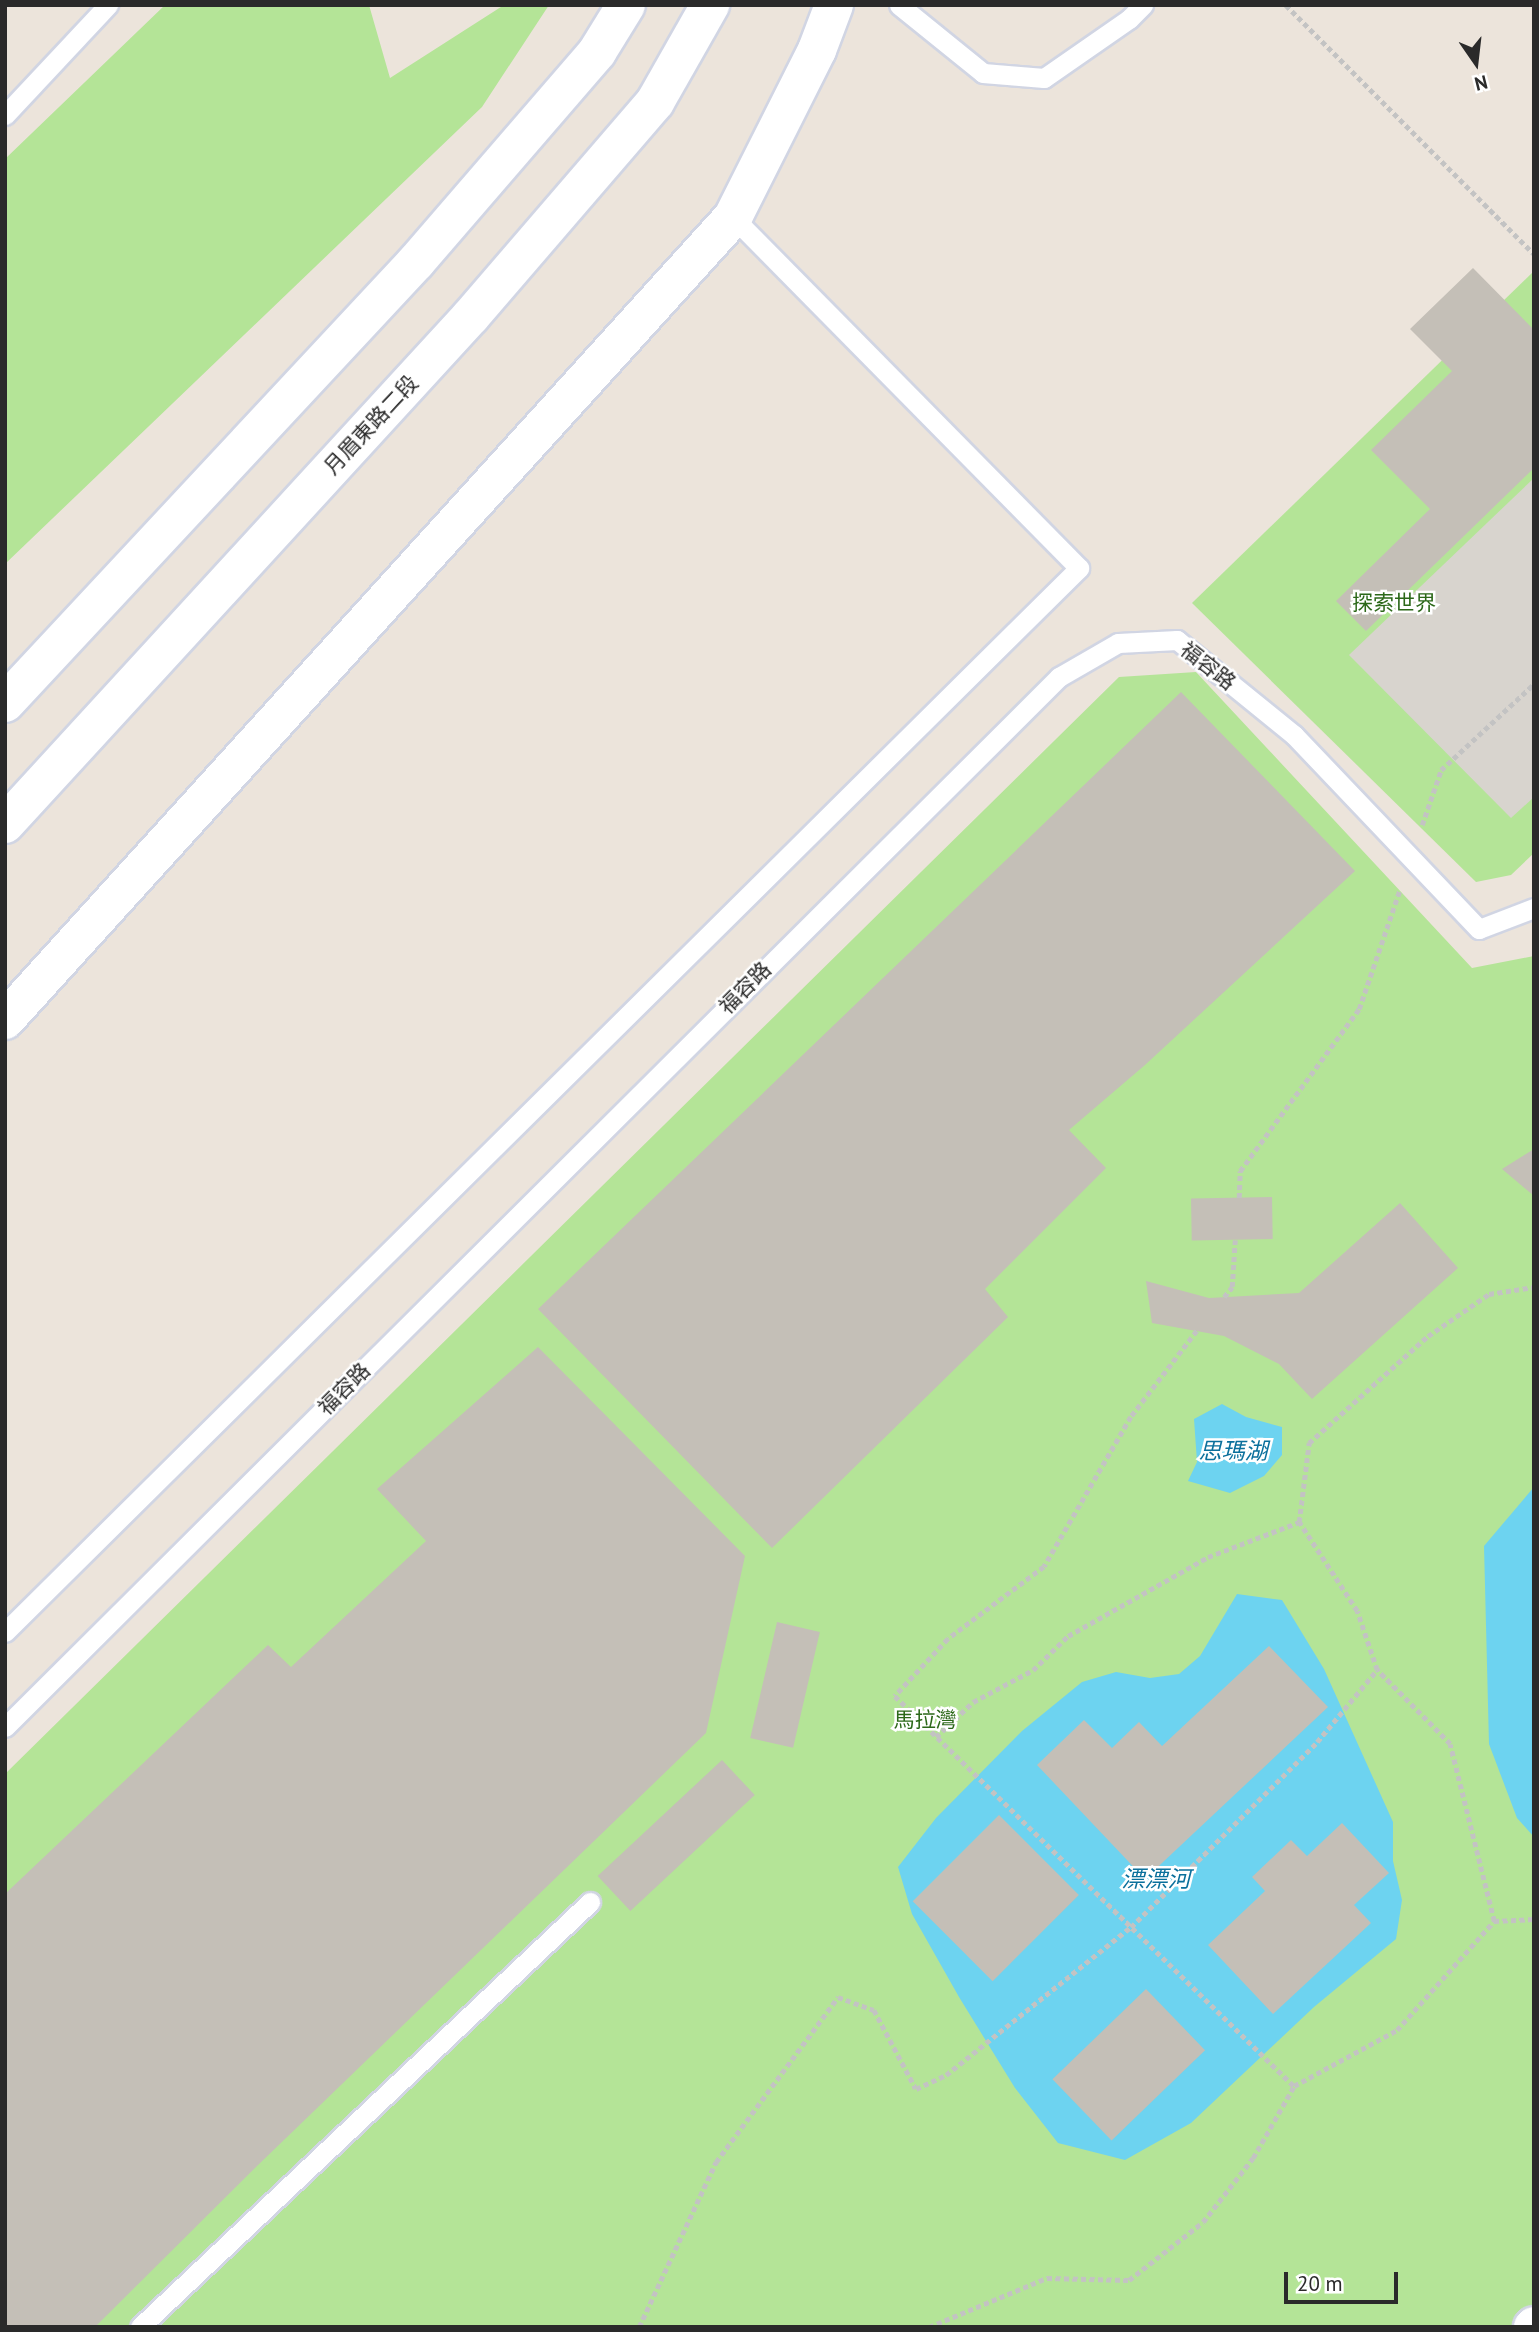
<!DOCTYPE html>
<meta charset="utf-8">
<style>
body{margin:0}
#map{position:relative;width:1539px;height:2332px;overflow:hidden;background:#ece4db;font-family:"PT Sans","Noto Sans TC",sans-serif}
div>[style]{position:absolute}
.green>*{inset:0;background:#b4e497}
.plaza>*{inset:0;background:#d8d4ce}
.water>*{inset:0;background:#6dd3f0}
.building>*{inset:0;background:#c4bfb7;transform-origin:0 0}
.path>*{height:4.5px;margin-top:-2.25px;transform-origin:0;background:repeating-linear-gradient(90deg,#c3c3c3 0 5px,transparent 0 8.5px)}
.roads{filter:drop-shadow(2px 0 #d1d5e3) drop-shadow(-2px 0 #d1d5e3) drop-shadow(0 2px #d1d5e3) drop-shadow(0 -2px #d1d5e3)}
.lane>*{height:19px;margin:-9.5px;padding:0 9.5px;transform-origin:9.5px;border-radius:9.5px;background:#fff}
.street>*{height:38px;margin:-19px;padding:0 19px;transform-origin:19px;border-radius:19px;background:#fff}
span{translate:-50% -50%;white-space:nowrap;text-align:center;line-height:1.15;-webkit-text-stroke:5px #fff;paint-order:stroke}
.street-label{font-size:21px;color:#2a2a2a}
.park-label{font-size:21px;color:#2c6819}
.water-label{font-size:23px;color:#0b709c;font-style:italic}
.frame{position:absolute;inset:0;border:7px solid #2a2a2a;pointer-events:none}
.north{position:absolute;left:1441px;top:28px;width:70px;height:70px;-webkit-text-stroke:5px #fff;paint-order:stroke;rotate:166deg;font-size:19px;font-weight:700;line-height:28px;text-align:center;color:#2a2a2a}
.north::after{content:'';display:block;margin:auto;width:24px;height:32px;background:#2a2a2a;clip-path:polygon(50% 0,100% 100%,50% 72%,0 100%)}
.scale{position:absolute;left:1284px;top:2272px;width:114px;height:32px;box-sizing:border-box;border:4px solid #2a2a2a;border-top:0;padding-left:9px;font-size:21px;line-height:24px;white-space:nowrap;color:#2a2a2a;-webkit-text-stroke:5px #fff;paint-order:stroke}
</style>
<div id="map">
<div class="green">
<i style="clip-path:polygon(165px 5px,369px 5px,390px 78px,504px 5px,549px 5px,482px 107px,5px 564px,5px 159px)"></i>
<i style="clip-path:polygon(1534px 271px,1534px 853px,1511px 875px,1476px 882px,1192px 603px)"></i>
<i style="clip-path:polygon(1196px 672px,1472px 968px,1534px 956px,1534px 2327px,5px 2327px,5px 1774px,1119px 677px)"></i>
</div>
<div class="plaza">
<i style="clip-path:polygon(1534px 478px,1534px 797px,1511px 818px,1349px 655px)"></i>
</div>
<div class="water">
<i style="clip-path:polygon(1222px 1404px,1246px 1417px,1282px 1427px,1282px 1455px,1264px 1476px,1230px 1493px,1188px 1481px,1197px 1462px,1194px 1419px)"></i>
<i style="clip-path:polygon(1534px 1487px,1534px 1837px,1517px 1818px,1489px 1744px,1484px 1546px)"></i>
<i style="clip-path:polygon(1237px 1594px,1282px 1600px,1324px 1669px,1393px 1822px,1393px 1861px,1402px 1900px,1396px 1939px,1314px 2007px,1191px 2123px,1125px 2160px,1058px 2143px,1015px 2088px,959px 1997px,912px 1914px,898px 1867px,936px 1818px,1022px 1731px,1082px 1682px,1116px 1672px,1150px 1678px,1179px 1674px,1200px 1656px)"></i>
</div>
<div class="building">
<i style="clip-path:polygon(1473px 268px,1534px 330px,1534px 468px,1366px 631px,1336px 601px,1430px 509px,1371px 450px,1452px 371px,1410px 329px)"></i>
<i style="clip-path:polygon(1181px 692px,1355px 871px,1145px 1065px,1069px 1130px,1106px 1168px,985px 1289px,1008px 1317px,772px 1548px,538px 1309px)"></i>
<i style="clip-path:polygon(1534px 1149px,1534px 1196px,1502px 1169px)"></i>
<i style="left:1272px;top:1197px;width:42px;height:81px;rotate:89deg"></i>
<i style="clip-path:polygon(1400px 1203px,1458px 1268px,1312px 1399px,1279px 1364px,1224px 1336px,1152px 1323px,1146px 1281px,1209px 1298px,1299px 1293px)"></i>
<i style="clip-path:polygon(538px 1347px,745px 1556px,706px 1733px,257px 2166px,95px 2327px,5px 2327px,5px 1894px,268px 1645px,291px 1667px,426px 1541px,377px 1489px)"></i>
<i style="left:777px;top:1622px;width:44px;height:119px;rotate:13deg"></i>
<i style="clip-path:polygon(1269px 1646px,1328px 1707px,1145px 1879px,1037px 1765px,1084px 1720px,1112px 1748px,1139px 1722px,1162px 1746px)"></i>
<i style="left:722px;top:1760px;width:48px;height:170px;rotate:47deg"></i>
<i style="left:999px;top:1815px;width:113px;height:122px;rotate:45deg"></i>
<i style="clip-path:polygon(1342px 1823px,1389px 1873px,1354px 1905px,1371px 1923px,1273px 2014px,1208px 1945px,1265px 1891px,1252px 1877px,1291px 1840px,1307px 1856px)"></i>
<i style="left:1146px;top:1989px;width:85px;height:130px;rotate:46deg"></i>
</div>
<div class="path">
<i style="left:1286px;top:5px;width:351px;rotate:45.1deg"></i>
<i style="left:1422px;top:825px;width:58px;rotate:-70.9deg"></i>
<i style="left:1441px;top:770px;width:127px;rotate:-42.8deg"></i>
<i style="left:1239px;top:1198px;width:27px;rotate:-88deg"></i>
<i style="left:1240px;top:1171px;width:201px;rotate:-53.7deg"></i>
<i style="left:1359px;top:1009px;width:127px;rotate:-71.1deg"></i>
<i style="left:1224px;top:1297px;width:13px;rotate:-51deg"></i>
<i style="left:1232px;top:1287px;width:47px;rotate:-86.3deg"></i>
<i style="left:1197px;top:1331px;width:108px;rotate:127.5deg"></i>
<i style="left:1131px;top:1417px;width:173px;rotate:120.1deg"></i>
<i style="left:1044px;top:1567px;width:120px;rotate:143.1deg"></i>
<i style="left:948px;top:1639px;width:78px;rotate:132.9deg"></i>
<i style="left:895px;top:1696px;width:558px;rotate:44.35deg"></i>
<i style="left:936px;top:1737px;width:51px;rotate:-43.4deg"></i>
<i style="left:973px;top:1702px;width:68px;rotate:-28.1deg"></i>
<i style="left:1033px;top:1670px;width:49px;rotate:-44.2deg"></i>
<i style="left:1068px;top:1636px;width:161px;rotate:-29.4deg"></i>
<i style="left:1208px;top:1557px;width:97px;rotate:-21deg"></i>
<i style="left:1494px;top:1921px;width:40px;rotate:-2.9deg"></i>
<i style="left:639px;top:2327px;width:182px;rotate:-65deg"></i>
<i style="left:716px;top:2162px;width:205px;rotate:-53.5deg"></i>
<i style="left:838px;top:1997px;width:38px;rotate:20deg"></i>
<i style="left:874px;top:2010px;width:89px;rotate:62deg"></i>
<i style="left:916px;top:2089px;width:33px;rotate:-25deg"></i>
<i style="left:946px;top:2075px;width:237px;rotate:-38.7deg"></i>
<i style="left:1131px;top:1927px;width:262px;rotate:-44.8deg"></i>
<i style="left:1317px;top:1742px;width:94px;rotate:-50.2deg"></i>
<i style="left:929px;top:2327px;width:128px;rotate:-22.6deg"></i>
<i style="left:1047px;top:2278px;width:82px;rotate:1.4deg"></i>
<i style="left:1129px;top:2280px;width:94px;rotate:-38.1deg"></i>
<i style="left:1203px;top:2222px;width:81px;rotate:-52deg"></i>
<i style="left:1253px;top:2158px;width:83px;rotate:-60.3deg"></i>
<i style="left:1294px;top:2086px;width:117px;rotate:-28.5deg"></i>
<i style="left:1397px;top:2030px;width:146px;rotate:-48.3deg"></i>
<i style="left:1494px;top:1921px;width:182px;rotate:-104deg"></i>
<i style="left:1450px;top:1744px;width:104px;rotate:-134.6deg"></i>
<i style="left:1377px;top:1670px;width:62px;rotate:-108.7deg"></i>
<i style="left:1357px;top:1611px;width:106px;rotate:-123.1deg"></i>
<i style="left:1299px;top:1522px;width:80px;rotate:-82.8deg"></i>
<i style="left:1309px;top:1443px;width:160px;rotate:-42deg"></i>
<i style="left:1428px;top:1336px;width:74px;rotate:-34.5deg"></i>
<i style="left:1489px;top:1294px;width:46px;rotate:-8.8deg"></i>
</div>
<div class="roads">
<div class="lane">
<i style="left:899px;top:5px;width:108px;rotate:39deg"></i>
<i style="left:983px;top:73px;width:61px;rotate:4.7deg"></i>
<i style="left:1044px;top:78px;width:103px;rotate:-34.8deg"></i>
<i style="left:1129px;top:19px;width:20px;rotate:-45deg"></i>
<i style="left:5px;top:115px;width:151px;rotate:-46.9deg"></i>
<i style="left:5px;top:1632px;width:1512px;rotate:-44.73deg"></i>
<i style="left:1079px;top:568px;width:493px;rotate:-134.6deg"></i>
<i style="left:5px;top:1727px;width:1488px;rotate:-44.89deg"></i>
<i style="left:1059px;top:677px;width:68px;rotate:-30deg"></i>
<i style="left:1118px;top:643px;width:59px;rotate:-2.9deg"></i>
<i style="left:1177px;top:640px;width:151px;rotate:39.1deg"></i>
<i style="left:1294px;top:735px;width:268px;rotate:46.4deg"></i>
<i style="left:1479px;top:929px;width:59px;rotate:-20.9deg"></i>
<i style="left:140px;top:2327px;width:619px;rotate:-43.36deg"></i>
</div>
<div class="street">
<i style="left:5px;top:703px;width:603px;rotate:-47.02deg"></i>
<i style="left:416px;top:262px;width:277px;rotate:-49.2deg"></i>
<i style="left:597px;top:52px;width:55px;rotate:-58.3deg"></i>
<i style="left:5px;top:824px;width:689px;rotate:-47.47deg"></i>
<i style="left:471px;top:316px;width:282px;rotate:-49.3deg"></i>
<i style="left:655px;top:102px;width:112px;rotate:-60.4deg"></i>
<i style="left:5px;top:1020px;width:1084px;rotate:-47.8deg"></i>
<i style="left:733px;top:217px;width:187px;rotate:-63.3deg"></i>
<i style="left:817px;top:50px;width:48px;rotate:-69.3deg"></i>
<i style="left:1533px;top:2327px;width:1px;rotate:-45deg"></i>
</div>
</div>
<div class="street-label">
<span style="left:371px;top:425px;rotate:-47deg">月眉東路二段</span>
<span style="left:1208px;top:666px;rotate:38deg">福容路</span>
<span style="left:745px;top:988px;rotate:-45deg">福容路</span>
<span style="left:344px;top:1389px;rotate:-45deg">福容路</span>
</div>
<div class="park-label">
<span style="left:1394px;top:603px">探索世界</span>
<span style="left:925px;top:1720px">馬拉灣</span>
</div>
<div class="water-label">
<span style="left:1233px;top:1451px">思瑪湖</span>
<span style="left:1156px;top:1879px">漂漂河</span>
</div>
<div class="frame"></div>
<div class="north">N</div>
<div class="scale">20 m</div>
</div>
